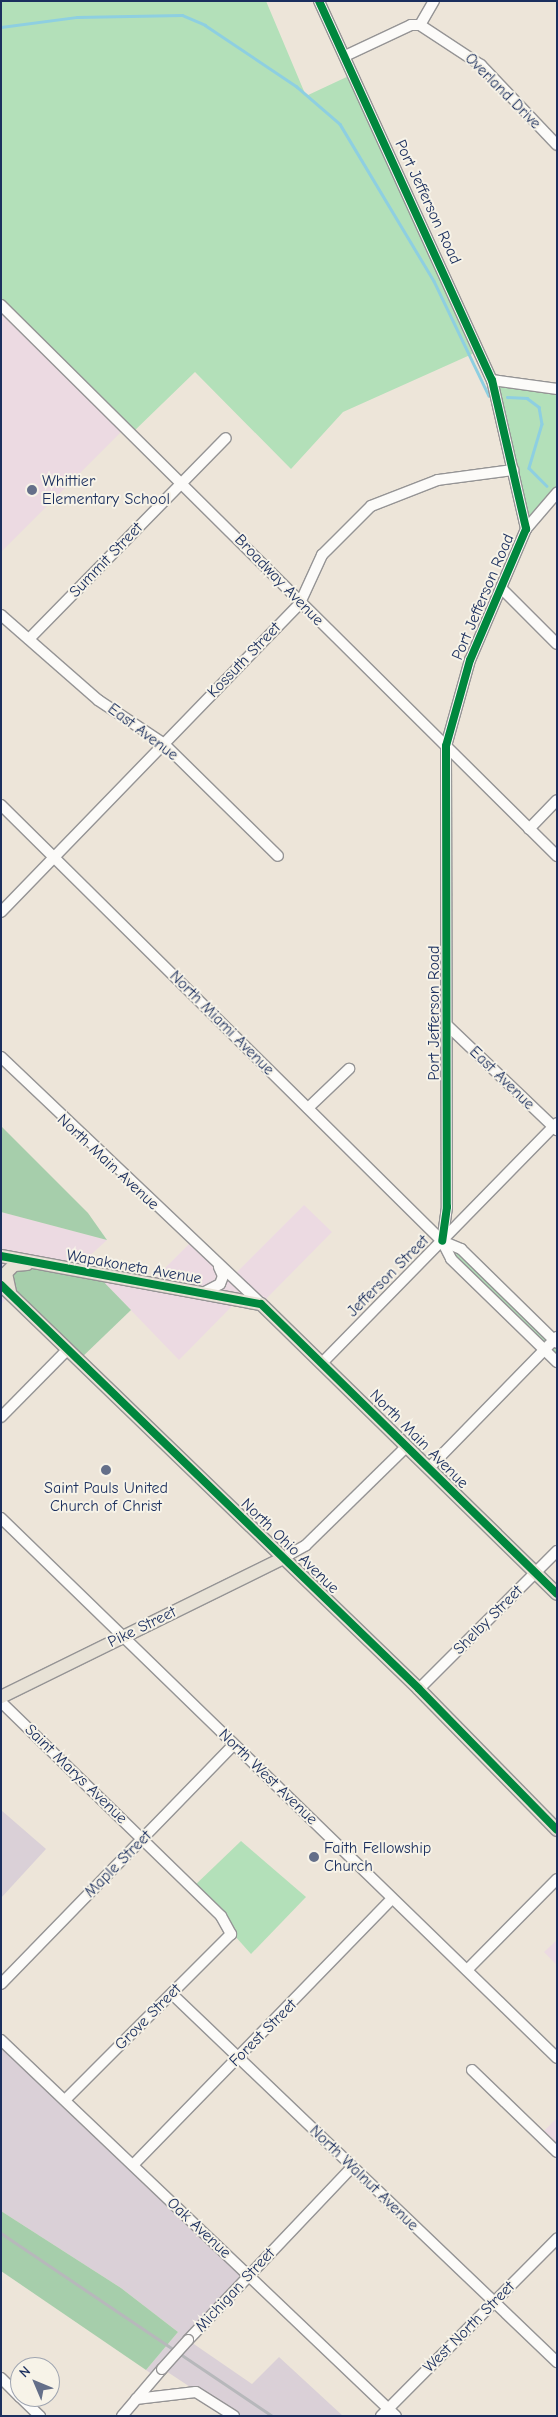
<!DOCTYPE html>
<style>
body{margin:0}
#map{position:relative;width:558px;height:2417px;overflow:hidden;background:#ede5d9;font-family:"Comic Neue",sans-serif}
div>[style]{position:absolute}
.built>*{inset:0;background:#ecdae2}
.industrial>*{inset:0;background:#dad0d7}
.green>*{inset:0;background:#b3e0b9}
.forest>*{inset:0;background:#a6ceab}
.stream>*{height:2.5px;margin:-1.25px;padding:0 1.25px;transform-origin:1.25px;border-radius:1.25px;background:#8ecfe1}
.roads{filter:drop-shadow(1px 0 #959495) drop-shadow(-1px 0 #959495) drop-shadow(0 1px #959495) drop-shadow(0 -1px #959495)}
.minor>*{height:10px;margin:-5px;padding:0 5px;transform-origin:5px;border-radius:5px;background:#fcfbf9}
.major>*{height:12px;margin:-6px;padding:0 6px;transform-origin:6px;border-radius:6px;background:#e8e2d6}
.rail>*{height:2.5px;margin:-1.25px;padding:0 1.25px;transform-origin:1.25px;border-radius:1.25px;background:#b7b8bb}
.bridges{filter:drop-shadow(1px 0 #959495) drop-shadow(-1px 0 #959495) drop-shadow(0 1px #959495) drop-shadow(0 -1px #959495)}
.minor-bridge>*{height:10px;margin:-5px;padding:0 5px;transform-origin:5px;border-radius:5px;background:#fcfbf9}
.cycleway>*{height:8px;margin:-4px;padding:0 4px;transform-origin:4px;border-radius:4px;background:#00873e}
.dots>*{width:14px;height:14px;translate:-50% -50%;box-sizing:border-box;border:2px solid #f7f3e8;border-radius:50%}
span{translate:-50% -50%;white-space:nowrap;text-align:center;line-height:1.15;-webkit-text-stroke:4px #f7f3e8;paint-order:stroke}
.street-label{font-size:16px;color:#1b2f5e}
.poi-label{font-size:16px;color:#1b2f5e}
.left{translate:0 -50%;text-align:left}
.frame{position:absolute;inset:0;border:2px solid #1b2f5e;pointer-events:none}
.north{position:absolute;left:10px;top:2357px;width:50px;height:50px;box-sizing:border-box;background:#f7f3e8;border:1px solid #9fa5b1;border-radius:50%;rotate:315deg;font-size:14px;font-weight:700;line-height:20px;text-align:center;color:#1b2f5e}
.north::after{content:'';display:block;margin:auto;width:18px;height:22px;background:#646f89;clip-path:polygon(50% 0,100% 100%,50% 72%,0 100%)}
</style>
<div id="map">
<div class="built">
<i style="clip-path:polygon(1px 305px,125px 428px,1px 552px)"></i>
<i style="clip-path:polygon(304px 1205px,332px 1232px,261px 1304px,238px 1300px,179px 1360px,96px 1274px,149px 1284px,192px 1241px,232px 1277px)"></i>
<i style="clip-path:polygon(1px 1212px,107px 1240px,74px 1270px,11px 1295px,1px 1304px)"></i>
<i style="clip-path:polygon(557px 1940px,557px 1965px,544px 1952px)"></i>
<i style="clip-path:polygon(557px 2118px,557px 2152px,540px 2135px)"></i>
</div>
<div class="industrial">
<i style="clip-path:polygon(1px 1810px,46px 1849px,1px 1898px)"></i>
<i style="clip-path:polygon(1px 2040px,249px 2275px,188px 2340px,252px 2384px,279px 2357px,343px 2416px,234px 2416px,163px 2369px,156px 2377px,146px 2370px,178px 2332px,121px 2288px,1px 2211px)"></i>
</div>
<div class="green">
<i style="clip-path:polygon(1px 1px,266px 1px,306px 96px,353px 74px,479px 351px,343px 412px,291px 469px,195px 372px,131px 434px,1px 305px)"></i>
<i style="clip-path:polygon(492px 380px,557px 389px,557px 493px,526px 529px)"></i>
<i style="clip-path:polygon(442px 1241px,461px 1249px,557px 1343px,557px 1362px,451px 1259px)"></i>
<i style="clip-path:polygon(241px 1841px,306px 1897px,251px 1954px,192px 1888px)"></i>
</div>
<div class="forest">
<i style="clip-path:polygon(1px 1126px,88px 1213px,107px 1240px,1px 1212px)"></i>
<i style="clip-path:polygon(14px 1265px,96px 1274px,131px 1310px,78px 1361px,11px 1295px,6px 1273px)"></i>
<i style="clip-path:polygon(1px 2211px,121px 2288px,178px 2332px,146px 2370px,1px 2271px)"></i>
</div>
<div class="stream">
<i style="left:1px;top:27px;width:77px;rotate:-7.5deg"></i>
<i style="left:77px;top:17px;width:105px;rotate:-1.1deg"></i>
<i style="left:182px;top:15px;width:25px;rotate:23deg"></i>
<i style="left:205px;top:25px;width:110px;rotate:33.8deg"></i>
<i style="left:296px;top:86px;width:58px;rotate:40.8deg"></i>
<i style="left:340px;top:124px;width:183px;rotate:59.1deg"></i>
<i style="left:434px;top:281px;width:127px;rotate:64.4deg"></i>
<i style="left:507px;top:397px;width:20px;rotate:3deg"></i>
<i style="left:527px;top:398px;width:15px;rotate:37deg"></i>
<i style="left:539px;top:407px;width:17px;rotate:80deg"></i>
<i style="left:542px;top:424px;width:46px;rotate:106.5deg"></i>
<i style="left:529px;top:468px;width:25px;rotate:45deg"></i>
</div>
<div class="roads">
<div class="minor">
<i style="left:319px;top:1px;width:417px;rotate:65.5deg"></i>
<i style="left:492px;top:380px;width:153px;rotate:77.1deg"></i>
<i style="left:526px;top:529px;width:142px;rotate:113.1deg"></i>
<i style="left:470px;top:660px;width:89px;rotate:105.6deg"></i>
<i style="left:446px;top:746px;width:461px;rotate:89.9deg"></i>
<i style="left:447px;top:1207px;width:34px;rotate:98deg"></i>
<i style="left:420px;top:25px;width:73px;rotate:33.3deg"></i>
<i style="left:481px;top:65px;width:110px;rotate:46.5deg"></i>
<i style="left:345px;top:56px;width:73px;rotate:-25.2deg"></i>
<i style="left:411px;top:25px;width:9px"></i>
<i style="left:420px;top:25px;width:28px;rotate:-60deg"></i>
<i style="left:1px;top:305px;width:783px;rotate:44.74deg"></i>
<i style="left:492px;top:380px;width:66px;rotate:7.9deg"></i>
<i style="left:526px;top:529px;width:48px;rotate:-49.3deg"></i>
<i style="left:501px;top:588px;width:79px;rotate:45deg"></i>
<i style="left:1px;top:615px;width:129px;rotate:41.2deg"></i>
<i style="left:98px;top:700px;width:78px;rotate:33.5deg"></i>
<i style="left:163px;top:743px;width:161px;rotate:44.5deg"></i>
<i style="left:29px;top:639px;width:281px;rotate:-45.6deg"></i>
<i style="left:1px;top:805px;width:620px;rotate:44.67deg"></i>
<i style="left:442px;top:1241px;width:20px;rotate:63deg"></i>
<i style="left:451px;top:1259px;width:148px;rotate:44.2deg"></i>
<i style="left:529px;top:829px;width:40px;rotate:-46deg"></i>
<i style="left:1px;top:912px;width:430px;rotate:-45.9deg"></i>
<i style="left:300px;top:603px;width:53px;rotate:-65.4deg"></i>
<i style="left:322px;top:555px;width:69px;rotate:-45deg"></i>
<i style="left:371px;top:506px;width:72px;rotate:-21.2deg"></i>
<i style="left:438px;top:480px;width:76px;rotate:-7.6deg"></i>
<i style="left:448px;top:1026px;width:151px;rotate:43.7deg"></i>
<i style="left:1px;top:1057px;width:359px;rotate:43.5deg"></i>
<i style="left:308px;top:1108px;width:57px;rotate:-43.6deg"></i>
<i style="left:442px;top:1241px;width:21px;rotate:23deg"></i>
<i style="left:461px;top:1249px;width:134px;rotate:44.4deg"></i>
<i style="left:203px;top:1293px;width:19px;rotate:-28deg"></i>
<i style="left:220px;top:1284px;width:9px;rotate:-69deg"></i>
<i style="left:223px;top:1276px;width:10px;rotate:-114deg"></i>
<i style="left:323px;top:1362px;width:334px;rotate:-45.6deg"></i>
<i style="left:1px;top:1417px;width:94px;rotate:-45.4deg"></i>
<i style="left:430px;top:1467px;width:182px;rotate:-45.7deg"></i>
<i style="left:1px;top:1518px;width:775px;rotate:44.16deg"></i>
<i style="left:283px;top:1558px;width:26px;rotate:-29deg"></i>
<i style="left:306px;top:1545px;width:141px;rotate:-44.4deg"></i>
<i style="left:419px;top:1689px;width:195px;rotate:-45deg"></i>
<i style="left:1px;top:1702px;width:307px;rotate:44.2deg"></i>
<i style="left:221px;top:1916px;width:21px;rotate:61deg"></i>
<i style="left:231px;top:1934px;width:235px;rotate:135deg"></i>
<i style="left:467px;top:1970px;width:128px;rotate:-45.3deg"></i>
<i style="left:1px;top:1984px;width:334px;rotate:-45.8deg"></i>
<i style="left:172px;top:1994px;width:533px;rotate:43.71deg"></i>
<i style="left:1px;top:2040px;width:545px;rotate:43.59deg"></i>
<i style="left:472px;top:2070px;width:118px;rotate:44deg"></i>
<i style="left:133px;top:2165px;width:371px;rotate:-45.8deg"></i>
<i style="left:188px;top:2340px;width:238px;rotate:-46.5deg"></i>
<i style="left:1px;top:2378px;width:27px;rotate:45deg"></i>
<i style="left:20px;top:2397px;width:28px;rotate:44deg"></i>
<i style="left:136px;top:2399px;width:60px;rotate:-6.7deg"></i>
<i style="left:196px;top:2392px;width:45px;rotate:32.3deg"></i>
<i style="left:122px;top:2416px;width:62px;rotate:-49.6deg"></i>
<i style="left:381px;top:2416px;width:250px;rotate:-45.2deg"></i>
</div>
<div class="major">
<i style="left:1px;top:1256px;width:264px;rotate:10.5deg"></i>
<i style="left:261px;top:1304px;width:414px;rotate:44.4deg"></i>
<i style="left:1px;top:1285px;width:581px;rotate:44.02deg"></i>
<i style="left:419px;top:1689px;width:197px;rotate:45.6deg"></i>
<i style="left:10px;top:1292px;width:19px;rotate:-102deg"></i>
<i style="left:6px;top:1273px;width:11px;rotate:-45deg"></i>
<i style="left:14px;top:1265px;width:13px;rotate:-4deg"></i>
<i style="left:1px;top:1697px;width:314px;rotate:-26.2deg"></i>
</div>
</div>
<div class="rail">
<i style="left:1px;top:2233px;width:327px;rotate:34deg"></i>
</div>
<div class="bridges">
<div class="minor-bridge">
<i style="left:162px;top:2369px;width:39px;rotate:-48deg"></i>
</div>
</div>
<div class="cycleway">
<i style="left:319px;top:1px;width:417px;rotate:65.5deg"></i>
<i style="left:492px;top:380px;width:153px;rotate:77.1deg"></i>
<i style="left:526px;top:529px;width:142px;rotate:113.1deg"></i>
<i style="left:470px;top:660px;width:89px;rotate:105.6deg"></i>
<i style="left:446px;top:746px;width:461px;rotate:89.9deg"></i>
<i style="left:447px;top:1207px;width:34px;rotate:98deg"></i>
<i style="left:1px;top:1256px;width:264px;rotate:10.5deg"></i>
<i style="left:261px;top:1304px;width:414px;rotate:44.4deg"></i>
<i style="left:1px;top:1285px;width:581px;rotate:44.02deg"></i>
<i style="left:419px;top:1689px;width:197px;rotate:45.6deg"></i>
</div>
<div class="dots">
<i style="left:32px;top:490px;background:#646f89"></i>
<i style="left:106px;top:1470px;background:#646f89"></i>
<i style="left:314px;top:1857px;background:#646f89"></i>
</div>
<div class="street-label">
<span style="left:503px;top:91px;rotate:45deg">Overland Drive</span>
<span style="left:428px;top:202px;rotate:65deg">Port Jefferson Road</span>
<span style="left:106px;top:560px;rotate:-46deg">Summit Street</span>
<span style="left:279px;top:580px;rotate:46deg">Broadway Avenue</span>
<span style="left:483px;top:597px;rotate:-67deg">Port Jefferson Road</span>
<span style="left:244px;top:660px;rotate:-46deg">Kossuth Street</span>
<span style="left:143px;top:732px;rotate:37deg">East Avenue</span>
<span style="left:434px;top:1013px;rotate:-90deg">Port Jefferson Road</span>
<span style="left:222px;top:1023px;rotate:45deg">North Miami Avenue</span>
<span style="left:502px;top:1078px;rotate:44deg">East Avenue</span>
<span style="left:108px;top:1162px;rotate:43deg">North Main Avenue</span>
<span style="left:134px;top:1267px;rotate:10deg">Wapakoneta Avenue</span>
<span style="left:388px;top:1276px;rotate:-45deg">Jefferson Street</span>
<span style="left:419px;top:1439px;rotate:45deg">North Main Avenue</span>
<span style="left:290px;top:1546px;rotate:44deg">North Ohio Avenue</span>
<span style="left:488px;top:1620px;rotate:-45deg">Shelby Street</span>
<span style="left:142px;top:1627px;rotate:-26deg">Pike Street</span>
<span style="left:76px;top:1774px;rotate:44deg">Saint Marys Avenue</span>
<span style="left:268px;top:1777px;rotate:44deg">North West Avenue</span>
<span style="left:118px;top:1864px;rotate:-45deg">Maple Street</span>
<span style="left:148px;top:2017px;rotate:-45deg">Grove Street</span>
<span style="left:263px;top:2033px;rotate:-45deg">Forest Street</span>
<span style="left:364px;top:2178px;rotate:44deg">North Walnut Avenue</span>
<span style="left:199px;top:2228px;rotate:43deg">Oak Avenue</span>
<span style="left:235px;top:2290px;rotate:-47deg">Michigan Street</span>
<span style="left:469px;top:2327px;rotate:-45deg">West North Street</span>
</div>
<div class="poi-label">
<span class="left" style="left:42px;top:490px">Whittier<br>Elementary School</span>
<span style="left:106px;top:1497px">Saint Pauls United<br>Church of Christ</span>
<span class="left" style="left:324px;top:1857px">Faith Fellowship<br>Church</span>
</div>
<div class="frame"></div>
<div class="north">N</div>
</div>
